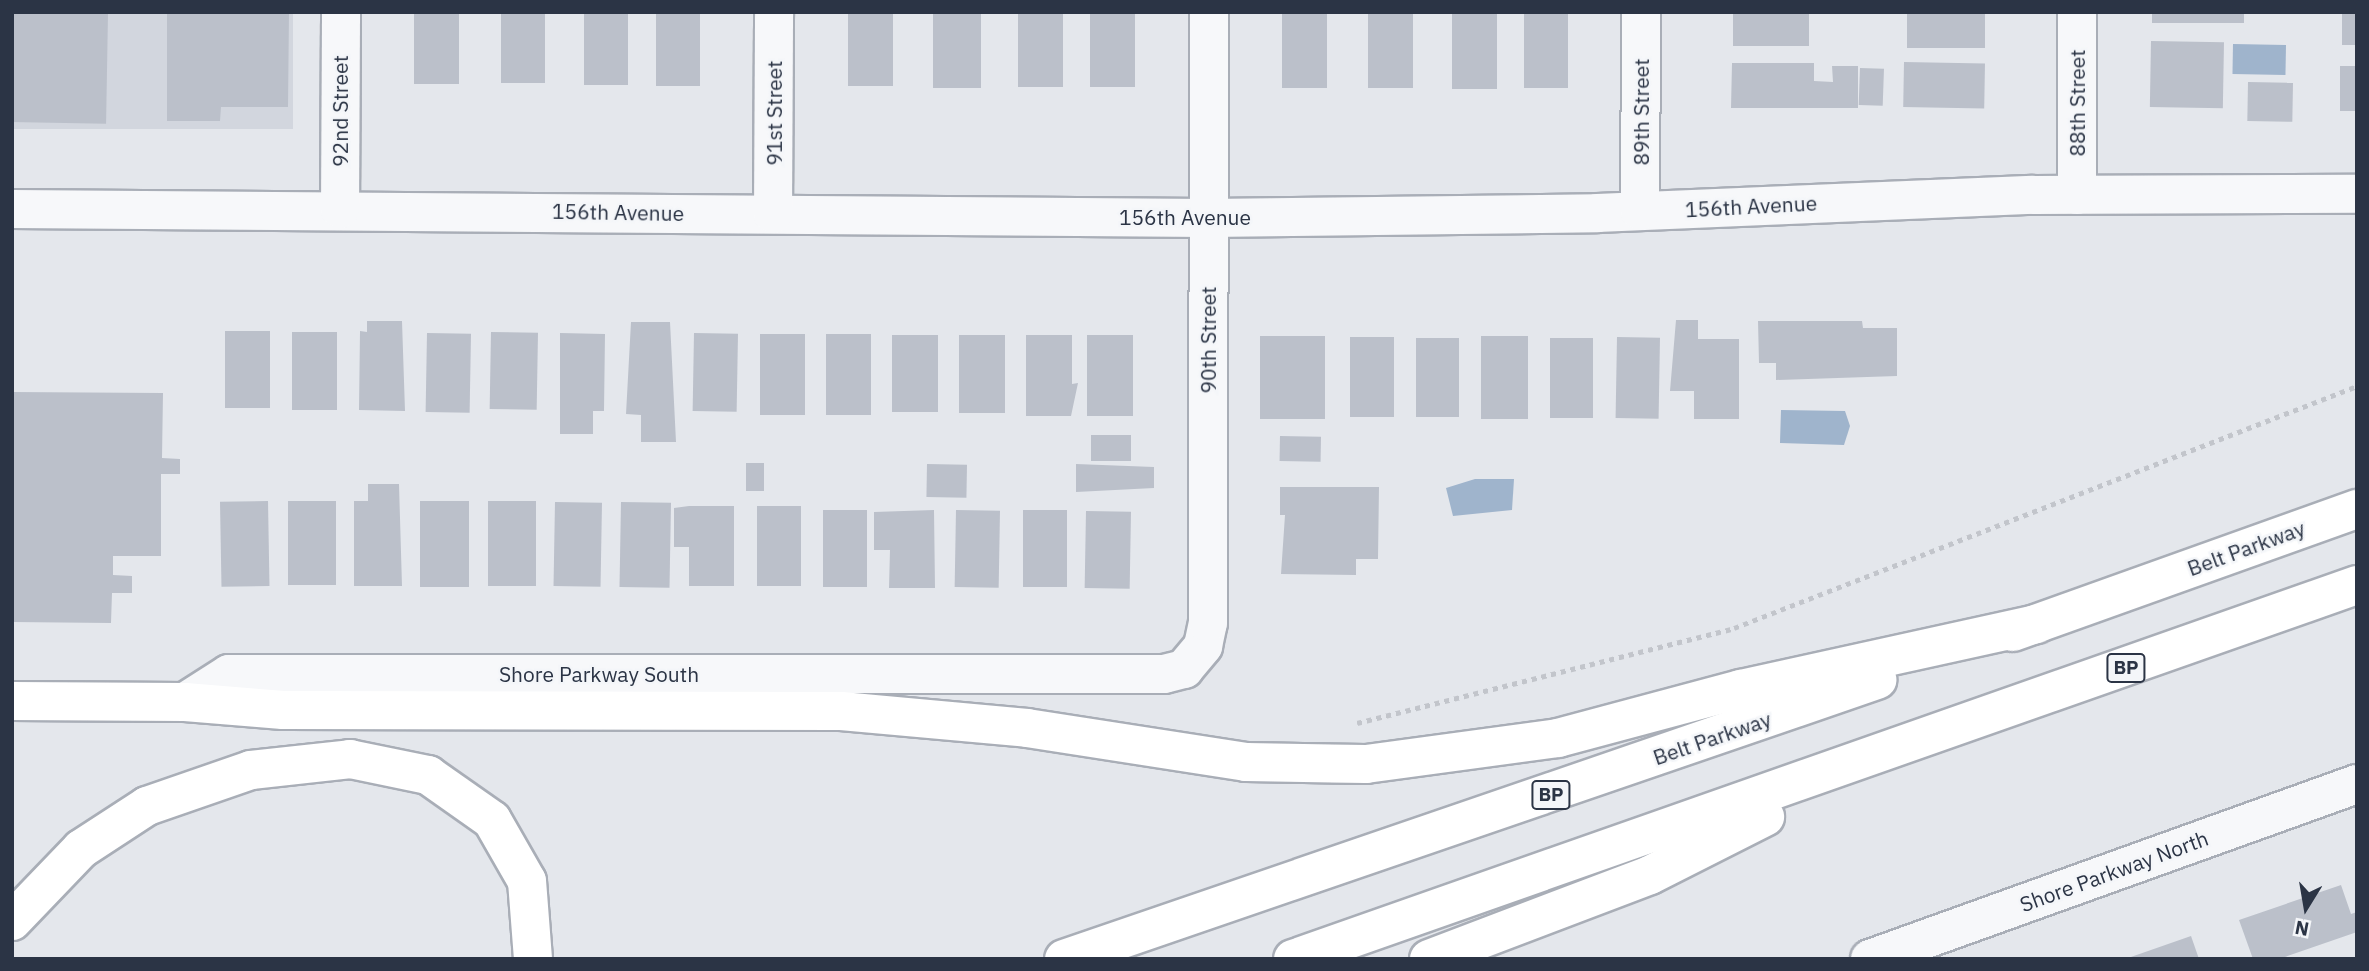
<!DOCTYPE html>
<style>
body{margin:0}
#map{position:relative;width:2369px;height:971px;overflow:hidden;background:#e4e7ec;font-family:"IBM Plex Sans",sans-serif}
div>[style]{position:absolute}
.built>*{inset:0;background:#d2d6de;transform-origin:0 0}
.water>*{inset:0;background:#9fb4cc;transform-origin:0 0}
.building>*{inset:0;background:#bbc0ca;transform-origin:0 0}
.path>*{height:4.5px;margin-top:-2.25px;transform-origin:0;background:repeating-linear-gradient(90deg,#c2c5cb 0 5px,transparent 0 10px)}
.roads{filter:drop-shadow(2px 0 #a9aeb7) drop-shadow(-2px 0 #a9aeb7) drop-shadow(0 2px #a9aeb7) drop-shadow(0 -2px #a9aeb7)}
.minor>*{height:38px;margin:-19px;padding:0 19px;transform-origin:19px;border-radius:19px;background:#f7f8fa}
.primary>*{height:38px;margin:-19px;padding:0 19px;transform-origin:19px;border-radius:19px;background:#fff}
.motorway>*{height:38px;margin:-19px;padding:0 19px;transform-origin:19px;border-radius:19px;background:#fff}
span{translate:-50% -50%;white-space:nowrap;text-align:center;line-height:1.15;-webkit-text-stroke:5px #f4f6f9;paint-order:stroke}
.shield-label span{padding:2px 5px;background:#f4f6f9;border:2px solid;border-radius:5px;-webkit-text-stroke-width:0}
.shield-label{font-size:19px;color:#2b3445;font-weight:700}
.street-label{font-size:21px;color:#2b3445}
.frame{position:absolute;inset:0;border:14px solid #2b3445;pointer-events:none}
.north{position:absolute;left:2271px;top:873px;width:70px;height:70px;-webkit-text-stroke:5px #f4f6f9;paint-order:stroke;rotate:191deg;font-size:19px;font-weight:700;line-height:28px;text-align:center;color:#2b3445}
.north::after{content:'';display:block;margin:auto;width:24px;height:32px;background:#2b3445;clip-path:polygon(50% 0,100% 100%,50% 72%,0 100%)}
</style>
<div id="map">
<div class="built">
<i style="left:12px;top:12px;width:281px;height:117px"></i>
</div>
<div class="water">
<i style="left:2233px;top:44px;width:53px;height:30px;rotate:1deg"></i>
<i style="clip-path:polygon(1781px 410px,1845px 411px,1850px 426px,1844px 445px,1780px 443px)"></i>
<i style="clip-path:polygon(1475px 479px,1514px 479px,1512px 510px,1453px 516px,1446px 488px)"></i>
</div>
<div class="building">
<i style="left:12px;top:12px;width:96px;height:110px;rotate:1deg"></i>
<i style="clip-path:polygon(167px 12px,289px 12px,288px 107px,221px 107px,220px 121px,167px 121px)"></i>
<i style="left:414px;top:12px;width:45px;height:72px"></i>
<i style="left:501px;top:12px;width:44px;height:71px"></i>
<i style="left:584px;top:12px;width:44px;height:73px"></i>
<i style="left:656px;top:12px;width:44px;height:74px"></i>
<i style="left:848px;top:12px;width:45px;height:74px"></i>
<i style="left:933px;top:12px;width:48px;height:76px"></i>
<i style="left:1018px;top:12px;width:45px;height:75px"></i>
<i style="left:1090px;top:12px;width:45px;height:75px"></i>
<i style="left:1282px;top:12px;width:45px;height:76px"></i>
<i style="left:1368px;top:12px;width:45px;height:76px"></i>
<i style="left:1452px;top:12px;width:45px;height:77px"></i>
<i style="left:1524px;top:12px;width:44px;height:76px"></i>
<i style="left:1733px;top:12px;width:76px;height:34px"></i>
<i style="left:1907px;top:12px;width:78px;height:36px"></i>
<i style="left:2152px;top:12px;width:92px;height:11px"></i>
<i style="left:2342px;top:12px;width:15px;height:33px"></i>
<i style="left:2151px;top:41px;width:73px;height:66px;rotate:1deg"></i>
<i style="left:1904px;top:62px;width:81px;height:45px;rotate:1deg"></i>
<i style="clip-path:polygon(1732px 63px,1814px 63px,1814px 81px,1833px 82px,1832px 66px,1858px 66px,1858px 108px,1731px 108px)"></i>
<i style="left:2340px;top:66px;width:17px;height:45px"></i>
<i style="left:1860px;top:68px;width:24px;height:37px;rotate:2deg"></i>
<i style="left:2248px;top:82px;width:45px;height:39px;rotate:1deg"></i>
<i style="clip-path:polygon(1676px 320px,1698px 320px,1698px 339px,1739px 339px,1739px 419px,1694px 419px,1694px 391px,1670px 391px)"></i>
<i style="clip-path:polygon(367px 321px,402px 321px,405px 411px,359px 410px,360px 331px,367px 332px)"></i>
<i style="clip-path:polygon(1758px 321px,1862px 321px,1863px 328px,1897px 328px,1897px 376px,1776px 380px,1776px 363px,1759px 363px)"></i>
<i style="clip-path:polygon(631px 322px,670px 322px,676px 442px,641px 442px,641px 415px,626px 414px)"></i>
<i style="left:225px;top:331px;width:45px;height:77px"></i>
<i style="left:292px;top:332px;width:45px;height:78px"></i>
<i style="left:491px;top:332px;width:47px;height:77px;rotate:1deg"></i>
<i style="left:427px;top:333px;width:44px;height:79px;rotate:1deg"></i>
<i style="clip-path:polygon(560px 333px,605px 334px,604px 411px,593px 411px,593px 434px,560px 434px)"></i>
<i style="left:694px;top:333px;width:44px;height:78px;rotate:1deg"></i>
<i style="left:760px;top:334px;width:45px;height:81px"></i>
<i style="left:826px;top:334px;width:45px;height:81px"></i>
<i style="left:892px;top:335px;width:46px;height:77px"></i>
<i style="left:959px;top:335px;width:46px;height:78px"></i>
<i style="clip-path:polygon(1026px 335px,1072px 335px,1072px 384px,1078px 383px,1071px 416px,1026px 416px)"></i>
<i style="left:1087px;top:335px;width:46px;height:81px"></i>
<i style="left:1325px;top:336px;width:83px;height:65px;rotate:90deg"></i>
<i style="left:1481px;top:336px;width:47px;height:83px"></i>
<i style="left:1350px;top:337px;width:44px;height:80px"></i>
<i style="left:1617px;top:337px;width:43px;height:81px;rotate:1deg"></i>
<i style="left:1416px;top:338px;width:43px;height:79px"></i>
<i style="left:1550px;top:338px;width:43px;height:80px"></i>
<i style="clip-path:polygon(12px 392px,163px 393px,162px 458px,180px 459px,180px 474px,161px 474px,161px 556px,113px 556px,113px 575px,132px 576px,132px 593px,112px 593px,111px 623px,12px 622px)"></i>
<i style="left:1131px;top:435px;width:26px;height:40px;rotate:90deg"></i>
<i style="left:1280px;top:436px;width:41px;height:25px;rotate:1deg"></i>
<i style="left:746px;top:463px;width:18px;height:28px"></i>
<i style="left:927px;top:464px;width:40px;height:33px;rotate:1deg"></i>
<i style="clip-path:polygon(1076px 464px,1154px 467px,1154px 488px,1076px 492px)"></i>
<i style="clip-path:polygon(368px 484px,399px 484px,402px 586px,354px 586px,354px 501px,368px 501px)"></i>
<i style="clip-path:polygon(1280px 487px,1379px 487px,1378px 559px,1356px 559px,1356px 575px,1281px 574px,1285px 515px,1280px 515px)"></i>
<i style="left:268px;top:501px;width:85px;height:48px;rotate:89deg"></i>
<i style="left:288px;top:501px;width:48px;height:84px"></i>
<i style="left:469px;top:501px;width:86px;height:49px;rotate:90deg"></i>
<i style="left:488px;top:501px;width:48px;height:85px"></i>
<i style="left:555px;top:502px;width:47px;height:84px;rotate:1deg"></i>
<i style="left:621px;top:502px;width:50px;height:85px;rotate:1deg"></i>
<i style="clip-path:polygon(689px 506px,734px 506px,734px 586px,689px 586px,689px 547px,674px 547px,674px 508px)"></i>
<i style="left:757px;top:506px;width:44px;height:80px"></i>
<i style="left:823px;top:510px;width:44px;height:77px"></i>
<i style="clip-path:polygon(934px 510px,935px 588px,889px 588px,890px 550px,874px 550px,874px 512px)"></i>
<i style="left:956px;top:510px;width:44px;height:77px;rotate:1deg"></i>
<i style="left:1023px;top:510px;width:44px;height:77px"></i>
<i style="left:1086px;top:511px;width:45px;height:77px;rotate:1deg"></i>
<i style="clip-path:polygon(2341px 885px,2351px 914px,2357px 912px,2357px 932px,2279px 959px,2253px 959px,2239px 920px)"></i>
<i style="clip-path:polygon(2191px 936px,2199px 959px,2128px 959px,2128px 958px)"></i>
</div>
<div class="path">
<i style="left:1357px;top:723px;width:389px;rotate:-14.1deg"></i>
<i style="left:1734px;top:628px;width:668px;rotate:-21.23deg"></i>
</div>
<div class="roads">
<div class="minor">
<i style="left:2077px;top:195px;width:183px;rotate:-90deg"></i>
<i style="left:12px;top:209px;width:1196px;rotate:0.43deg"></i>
<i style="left:1208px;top:218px;width:389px;rotate:-0.7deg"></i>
<i style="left:1597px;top:213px;width:436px;rotate:-2.4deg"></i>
<i style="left:2033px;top:195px;width:324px;rotate:-0.2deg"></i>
<i style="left:340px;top:209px;width:197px;rotate:-89.7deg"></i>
<i style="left:1640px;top:211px;width:199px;rotate:-89.7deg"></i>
<i style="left:773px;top:214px;width:202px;rotate:-89.7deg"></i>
<i style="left:185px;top:702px;width:52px;rotate:-32.5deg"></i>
<i style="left:229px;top:674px;width:935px"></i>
<i style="left:1164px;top:674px;width:21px;rotate:-14deg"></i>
<i style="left:1184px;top:669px;width:30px;rotate:-50deg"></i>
<i style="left:1203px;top:646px;width:24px;rotate:-78deg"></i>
<i style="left:1208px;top:623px;width:611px;rotate:-89.91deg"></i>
<i style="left:1870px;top:959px;width:517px;rotate:-19.77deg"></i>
</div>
<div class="primary">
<i style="left:12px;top:701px;width:173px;rotate:0.3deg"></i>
</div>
<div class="motorway">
<i style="left:2013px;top:632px;width:365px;rotate:-19.7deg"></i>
<i style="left:185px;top:702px;width:98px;rotate:4.7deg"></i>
<i style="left:283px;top:710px;width:558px;rotate:0.1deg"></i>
<i style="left:841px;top:711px;width:187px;rotate:5.2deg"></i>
<i style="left:1027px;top:728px;width:222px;rotate:8.8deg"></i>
<i style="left:1246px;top:762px;width:120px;rotate:1deg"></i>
<i style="left:1366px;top:764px;width:194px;rotate:-7.7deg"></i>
<i style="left:1558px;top:738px;width:189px;rotate:-15deg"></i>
<i style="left:1741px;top:689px;width:303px;rotate:-12.4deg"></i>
<i style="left:12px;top:921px;width:100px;rotate:-46.2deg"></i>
<i style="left:81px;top:849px;width:79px;rotate:-33.1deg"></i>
<i style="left:147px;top:806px;width:110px;rotate:-19.1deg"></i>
<i style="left:251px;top:770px;width:100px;rotate:-6.3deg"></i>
<i style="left:350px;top:759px;width:80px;rotate:11.6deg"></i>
<i style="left:428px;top:775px;width:78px;rotate:35.1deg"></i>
<i style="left:492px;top:820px;width:70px;rotate:60.2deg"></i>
<i style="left:527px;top:881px;width:78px;rotate:85.6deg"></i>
<i style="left:1064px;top:959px;width:860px;rotate:-18.94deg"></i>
<i style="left:1293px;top:959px;width:1128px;rotate:-19.37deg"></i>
<i style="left:1429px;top:959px;width:236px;rotate:-20.8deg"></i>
<i style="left:1650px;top:875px;width:129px;rotate:-26.8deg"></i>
</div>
</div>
<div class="shield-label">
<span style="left:2126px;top:668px">BP</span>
<span style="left:1551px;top:795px">BP</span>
</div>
<div class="street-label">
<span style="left:2077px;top:103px;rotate:-90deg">88th Street</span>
<span style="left:340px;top:111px;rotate:-90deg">92nd Street</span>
<span style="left:1641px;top:112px;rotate:-90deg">89th Street</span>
<span style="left:774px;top:113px;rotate:-90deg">91st Street</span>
<span style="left:1751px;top:206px;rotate:-3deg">156th Avenue</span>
<span style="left:618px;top:212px;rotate:1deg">156th Avenue</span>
<span style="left:1185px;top:217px">156th Avenue</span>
<span style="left:1208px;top:340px;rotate:-90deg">90th Street</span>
<span style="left:2246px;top:548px;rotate:-20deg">Belt Parkway</span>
<span style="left:599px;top:674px">Shore Parkway South</span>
<span style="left:1712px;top:738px;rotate:-19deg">Belt Parkway</span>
<span style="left:2114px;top:871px;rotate:-20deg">Shore Parkway North</span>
</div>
<div class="frame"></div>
<div class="north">N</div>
</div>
